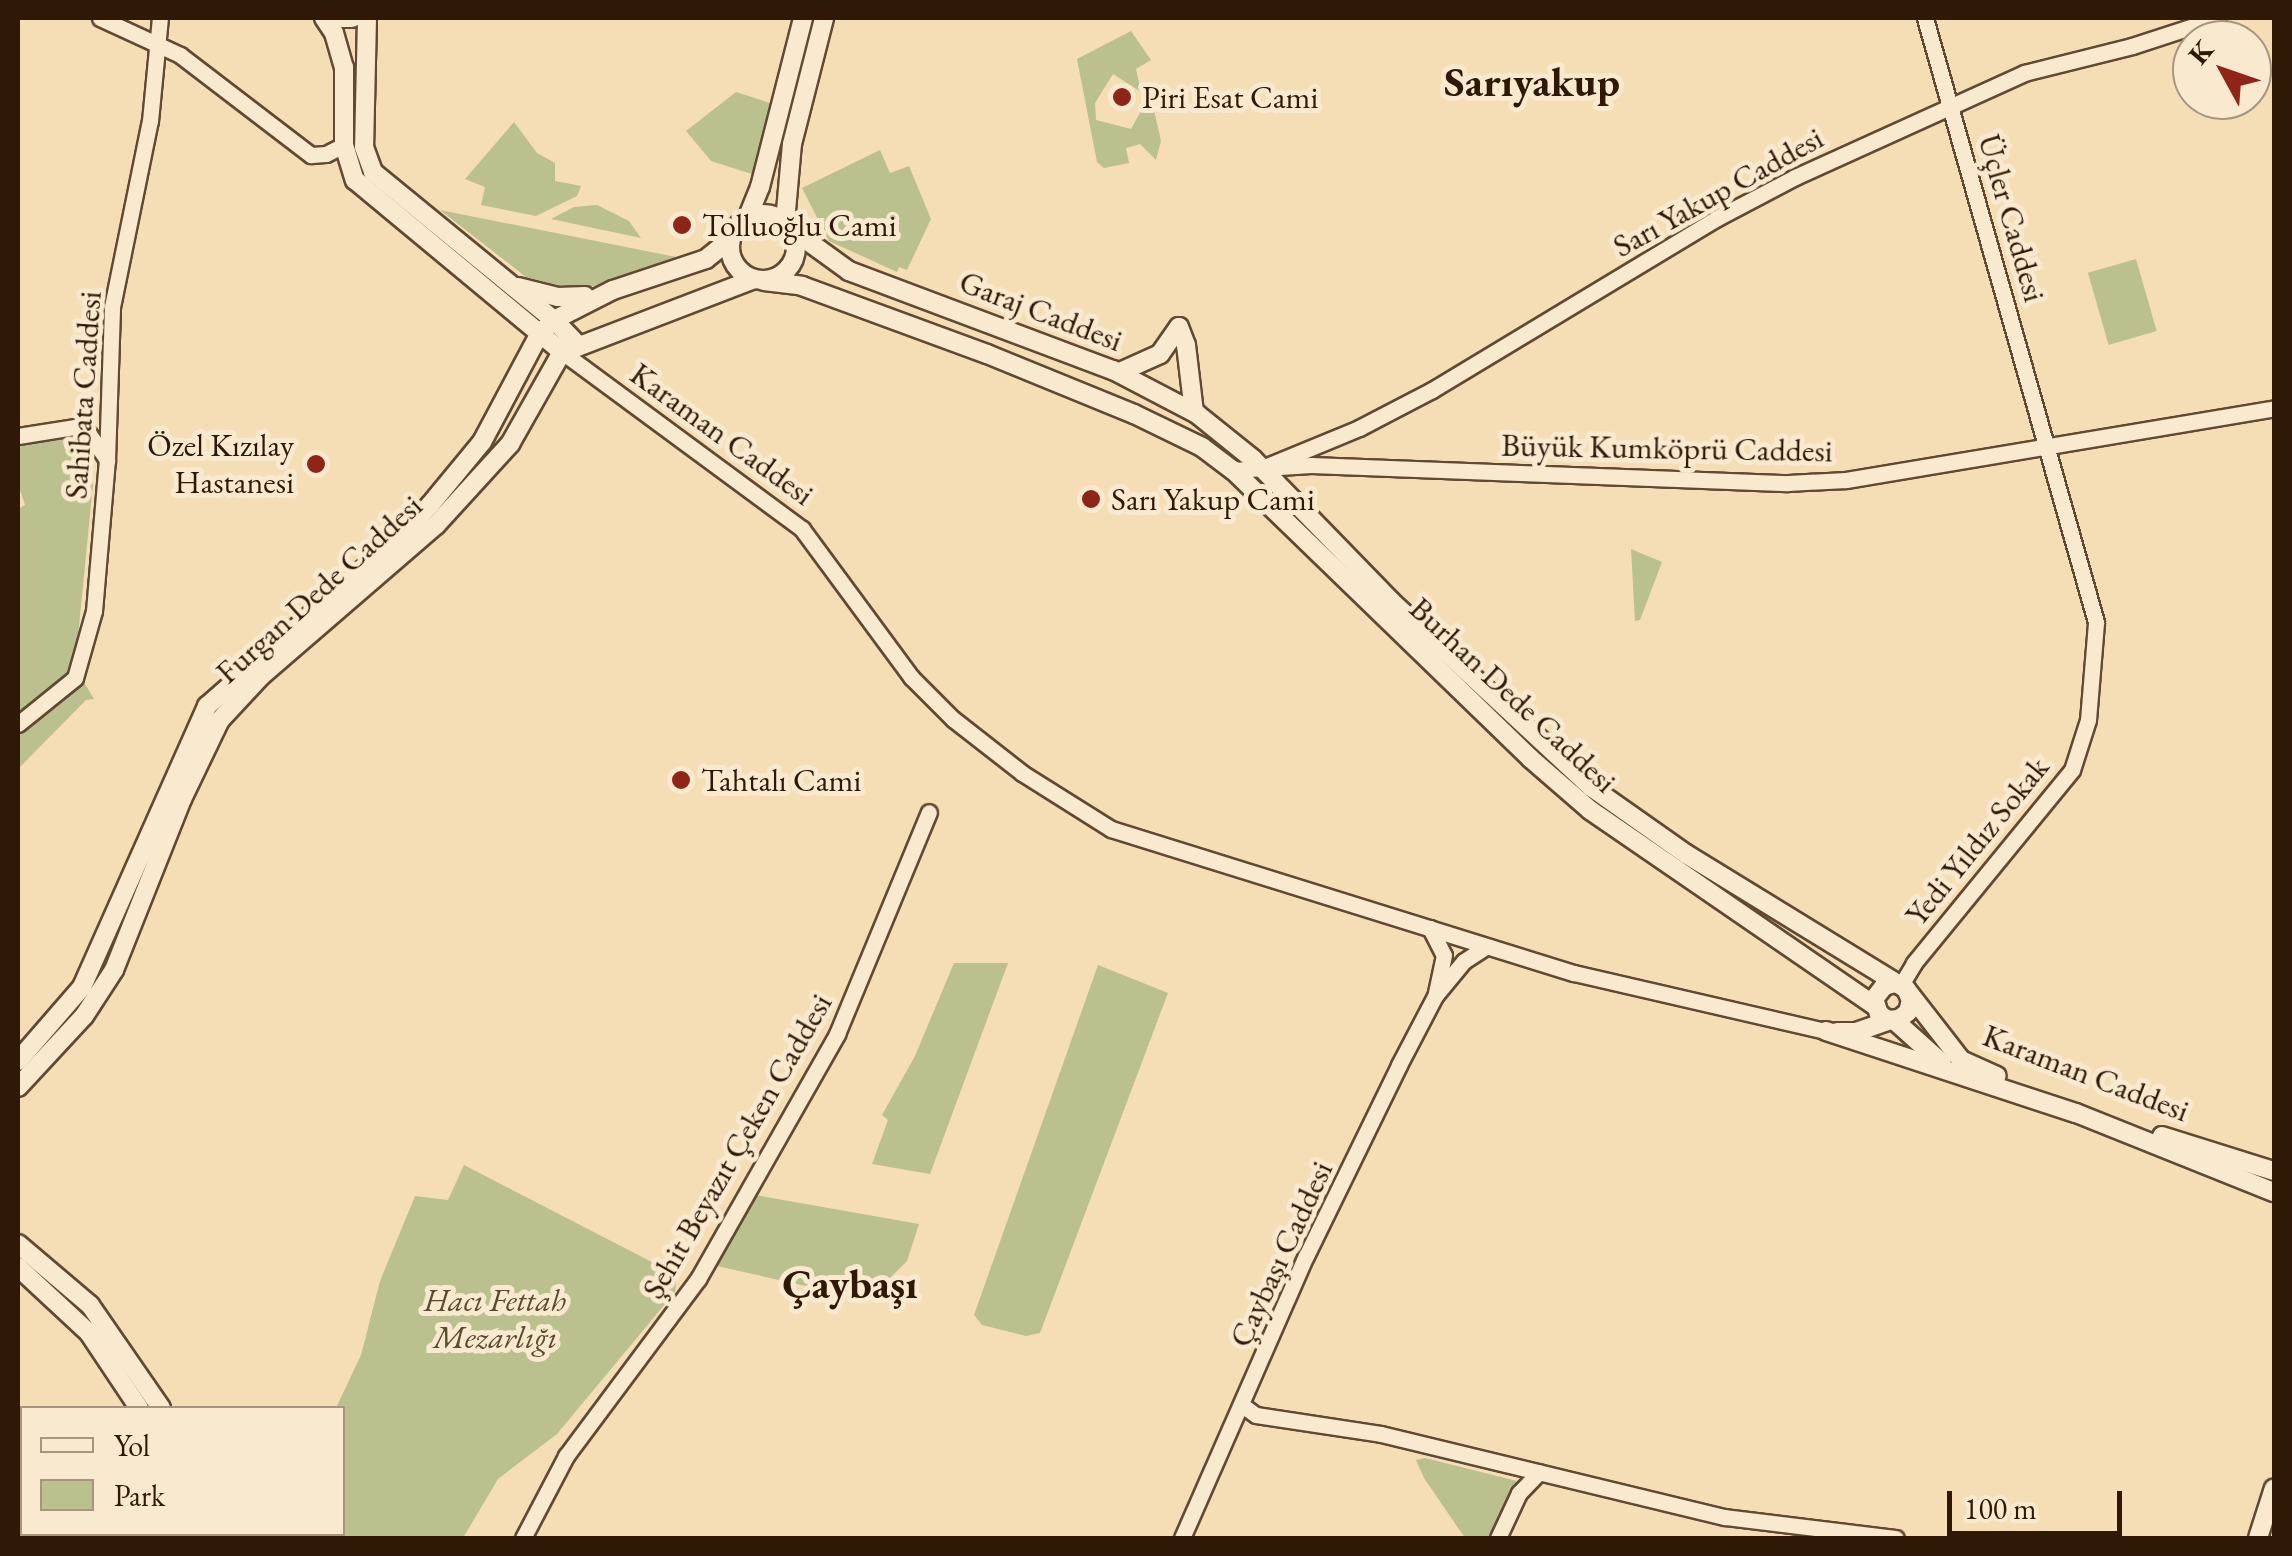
<!DOCTYPE html>
<meta charset="utf-8">
<style>
body{margin:0}
#map{position:relative;width:2292px;height:1556px;overflow:hidden;background:#f5ddb5;font-family:"EB Garamond",serif}
div>[style]{position:absolute}
.green>*{inset:0;background:#bbc18e;transform-origin:0 0}
.roads{filter:drop-shadow(2px 0 #614932) drop-shadow(-2px 0 #614932) drop-shadow(0 2px #614932) drop-shadow(0 -2px #614932)}
.tertiary>*{height:15px;margin:-7.5px;padding:0 7.5px;transform-origin:7.5px;border-radius:7.5px;background:#f8e9cf}
.secondary>*{height:18px;margin:-9px;padding:0 9px;transform-origin:9px;border-radius:9px;background:#f8e9cf}
.secondary>.ring{margin:-9px;padding:0;box-sizing:content-box;background:none;border:18px solid #f8e9cf;border-radius:50%}
.dots>*{width:28px;height:28px;translate:-50% -50%;box-sizing:border-box;border:5px solid #f8e9cf;border-radius:50%}
span{translate:-50% -50%;white-space:nowrap;text-align:center;line-height:1.15;-webkit-text-stroke:10px #f8e9cf;paint-order:stroke}
.poi-label{font-size:32px;color:#301806}
.left{translate:0 -50%;text-align:left}
.right{translate:-100% -50%;text-align:right}
.street-label{font-size:32px;color:#301806}
.park-label{font-size:32px;color:#5a4b2f;font-style:italic}
.district-label{font-size:42px;color:#301806;font-weight:700}
.frame{position:absolute;inset:0;border:20px solid #301806;pointer-events:none}
.legend{position:absolute;left:20px;top:1406px;width:325px;height:130px;box-sizing:border-box;background:#f8e9cf;border:2px solid #a8957f;margin:0;padding:12px 18px;list-style:none;font-size:30px;color:#301806}
.legend li{display:flex;align-items:center;gap:20px;height:50px}
.legend b{width:50px;border:2px solid #a8957f}
.north{position:absolute;left:2172px;top:20px;width:100px;height:100px;box-sizing:border-box;background:#f8e9cf;border:2px solid #a8957f;border-radius:50%;rotate:310deg;font-size:28px;font-weight:700;line-height:40px;text-align:center;color:#301806}
.north::after{content:'';display:block;margin:auto;width:35px;height:45px;background:#8f2418;clip-path:polygon(50% 0,100% 100%,50% 72%,0 100%)}
.scale{position:absolute;left:1947px;top:1491px;width:175px;height:45px;box-sizing:border-box;border:5px solid #301806;border-top:0;padding-left:12px;font-size:30px;line-height:35px;white-space:nowrap;color:#301806;-webkit-text-stroke:8px #f8e9cf;paint-order:stroke}
</style>
<div id="map">
<div class="green">
<i style="clip-path:polygon(1131px 31px,1151px 60px,1136px 69px,1141px 92px,1113px 74px,1095px 103px,1096px 120px,1131px 129px,1142px 109px,1153px 106px,1161px 141px,1156px 160px,1140px 144px,1126px 148px,1129px 163px,1104px 168px,1097px 162px,1077px 59px)"></i>
<i style="clip-path:polygon(736px 92px,776px 105px,758px 176px,711px 161px,686px 131px)"></i>
<i style="clip-path:polygon(514px 122px,537px 153px,555px 163px,555px 181px,581px 186px,577px 196px,536px 216px,481px 205px,485px 187px,465px 179px)"></i>
<i style="clip-path:polygon(880px 150px,890px 173px,909px 166px,931px 219px,907px 270px,899px 267px,897px 272px,829px 241px,802px 188px)"></i>
<i style="clip-path:polygon(597px 205px,629px 221px,641px 238px,551px 219px,574px 207px)"></i>
<i style="clip-path:polygon(440px 210px,676px 257px,594px 286px,560px 286px,526px 277px)"></i>
<i style="left:2136px;top:259px;width:75px;height:50px;rotate:74deg"></i>
<i style="clip-path:polygon(74px 434px,93px 484px,75px 667px,94px 699px,86px 700px,18px 769px,18px 509px,25px 505px,18px 484px,18px 443px)"></i>
<i style="clip-path:polygon(1631px 549px,1662px 562px,1640px 620px,1635px 621px)"></i>
<i style="clip-path:polygon(954px 963px,1008px 963px,930px 1174px,872px 1164px,888px 1120px,882px 1115px,915px 1056px)"></i>
<i style="clip-path:polygon(1098px 965px,1168px 993px,1040px 1333px,1026px 1336px,982px 1325px,974px 1315px)"></i>
<i style="clip-path:polygon(464px 1165px,677px 1275px,675px 1292px,557px 1434px,498px 1479px,463px 1538px,333px 1538px,330px 1534px,342px 1534px,342px 1408px,336px 1408px,361px 1355px,380px 1281px,415px 1196px,448px 1200px)"></i>
<i style="clip-path:polygon(755px 1195px,919px 1224px,907px 1261px,885px 1283px,877px 1302px,717px 1266px,721px 1245px)"></i>
<i style="clip-path:polygon(1425px 1458px,1517px 1481px,1498px 1517px,1492px 1538px,1465px 1538px,1424px 1478px,1416px 1460px)"></i>
</div>
<div class="roads">
<div class="tertiary">
<i style="left:100px;top:18px;width:88px;rotate:24.8deg"></i>
<i style="left:180px;top:55px;width:165px;rotate:37.4deg"></i>
<i style="left:311px;top:155px;width:15px;rotate:-4deg"></i>
<i style="left:326px;top:154px;width:20px;rotate:-27deg"></i>
<i style="left:562px;top:352px;width:298px;rotate:36.4deg"></i>
<i style="left:802px;top:529px;width:184px;rotate:53.6deg"></i>
<i style="left:911px;top:677px;width:59px;rotate:45deg"></i>
<i style="left:953px;top:719px;width:88px;rotate:38deg"></i>
<i style="left:1022px;top:773px;width:105px;rotate:32.2deg"></i>
<i style="left:1111px;top:829px;width:485px;rotate:17.3deg"></i>
<i style="left:1574px;top:973px;width:259px;rotate:13deg"></i>
<i style="left:18px;top:436px;width:58px;rotate:-9deg"></i>
<i style="left:75px;top:427px;width:16px;rotate:27deg"></i>
<i style="left:89px;top:434px;width:32px;rotate:55deg"></i>
<i style="left:1267px;top:466px;width:100px;rotate:-22.4deg"></i>
<i style="left:1359px;top:428px;width:82px;rotate:-27.5deg"></i>
<i style="left:1432px;top:390px;width:333px;rotate:-31.1deg"></i>
<i style="left:1717px;top:218px;width:88px;rotate:-27.7deg"></i>
<i style="left:1795px;top:177px;width:252px;rotate:-24.4deg"></i>
<i style="left:2024px;top:73px;width:111px;rotate:-14deg"></i>
<i style="left:2132px;top:46px;width:90px;rotate:-18deg"></i>
<i style="left:1233px;top:470px;width:78px;rotate:-3.7deg"></i>
<i style="left:1311px;top:465px;width:477px;rotate:2.2deg"></i>
<i style="left:1788px;top:483px;width:58px;rotate:-3deg"></i>
<i style="left:1846px;top:480px;width:434px;rotate:-9.5deg"></i>
<i style="left:18px;top:724px;width:73px;rotate:-38.9deg"></i>
<i style="left:75px;top:678px;width:70px;rotate:-74.2deg"></i>
<i style="left:94px;top:611px;width:152px;rotate:-85.1deg"></i>
<i style="left:107px;top:460px;width:153px;rotate:-88.1deg"></i>
<i style="left:112px;top:307px;width:190px;rotate:-78.5deg"></i>
<i style="left:150px;top:121px;width:103px;rotate:-84.5deg"></i>
<i style="left:1430px;top:928px;width:30px;rotate:63deg"></i>
<i style="left:1444px;top:955px;width:38px;rotate:102deg"></i>
<i style="left:1901px;top:985px;width:26px;rotate:-59deg"></i>
<i style="left:1914px;top:963px;width:249px;rotate:-50.7deg"></i>
<i style="left:2072px;top:770px;width:52px;rotate:-72.3deg"></i>
<i style="left:2088px;top:720px;width:98px;rotate:-85.3deg"></i>
<i style="left:2096px;top:622px;width:628px;rotate:-105.81deg"></i>
<i style="left:1242px;top:1405px;width:17px;rotate:36deg"></i>
<i style="left:1256px;top:1415px;width:126px;rotate:8.6deg"></i>
<i style="left:1381px;top:1434px;width:354px;rotate:13.6deg"></i>
<i style="left:1725px;top:1517px;width:172px;rotate:7deg"></i>
<i style="left:523px;top:1538px;width:93px;rotate:-62.3deg"></i>
<i style="left:566px;top:1456px;width:221px;rotate:-53.3deg"></i>
<i style="left:698px;top:1279px;width:282px;rotate:-60.4deg"></i>
<i style="left:837px;top:1034px;width:240px;rotate:-67.5deg"></i>
<i style="left:1182px;top:1538px;width:308px;rotate:-66.3deg"></i>
<i style="left:1306px;top:1256px;width:212px;rotate:-64deg"></i>
<i style="left:1399px;top:1065px;width:78px;rotate:-62.4deg"></i>
<i style="left:1435px;top:996px;width:45px;rotate:-50.4deg"></i>
<i style="left:1464px;top:961px;width:27px;rotate:-33deg"></i>
<i style="left:1498px;top:1538px;width:50px;rotate:-65deg"></i>
<i style="left:1519px;top:1493px;width:29px;rotate:-46deg"></i>
</div>
<div class="secondary">
<i style="left:324px;top:18px;width:18px;rotate:56deg"></i>
<i style="left:334px;top:33px;width:35px;rotate:74deg"></i>
<i style="left:344px;top:67px;width:78px;rotate:90deg"></i>
<i style="left:344px;top:145px;width:37px;rotate:73deg"></i>
<i style="left:355px;top:180px;width:269px;rotate:39.7deg"></i>
<i style="left:326px;top:18px;width:26px"></i>
<i style="left:367px;top:18px;width:129px;rotate:91.3deg"></i>
<i style="left:364px;top:147px;width:27px;rotate:70deg"></i>
<i style="left:373px;top:172px;width:234px;rotate:39.3deg"></i>
<i style="left:554px;top:320px;width:36px;rotate:46deg"></i>
<i class="ring" style="left:730px;top:214px;width:48px;height:48px"></i>
<i style="left:747px;top:219px;width:35px;rotate:-68deg"></i>
<i style="left:760px;top:187px;width:174px;rotate:-75.7deg"></i>
<i style="left:785px;top:222px;width:78px;rotate:-84.9deg"></i>
<i style="left:792px;top:144px;width:130px;rotate:-75.7deg"></i>
<i style="left:791px;top:229px;width:72px;rotate:35.9deg"></i>
<i style="left:849px;top:271px;width:282px;rotate:20.6deg"></i>
<i style="left:1113px;top:370px;width:95px;rotate:27.6deg"></i>
<i style="left:1197px;top:414px;width:72px;rotate:38.8deg"></i>
<i style="left:1253px;top:459px;width:199px;rotate:45.8deg"></i>
<i style="left:1392px;top:602px;width:272px;rotate:42.9deg"></i>
<i style="left:1591px;top:787px;width:116px;rotate:35.2deg"></i>
<i style="left:1686px;top:854px;width:258px;rotate:31.5deg"></i>
<i style="left:1906px;top:989px;width:12px;rotate:66deg"></i>
<i style="left:1911px;top:1000px;width:12px;rotate:104deg"></i>
<i style="left:1908px;top:1012px;width:11px;rotate:142deg"></i>
<i style="left:1899px;top:1019px;width:11px;rotate:175deg"></i>
<i style="left:1888px;top:1020px;width:11px;rotate:-146deg"></i>
<i style="left:1879px;top:1014px;width:16px;rotate:-108deg"></i>
<i style="left:1874px;top:999px;width:16px;rotate:-52deg"></i>
<i style="left:1884px;top:986px;width:11px;rotate:-15deg"></i>
<i style="left:764px;top:281px;width:38px;rotate:7deg"></i>
<i style="left:802px;top:286px;width:197px;rotate:20.2deg"></i>
<i style="left:987px;top:354px;width:159px;rotate:22.2deg"></i>
<i style="left:1134px;top:414px;width:76px;rotate:25.9deg"></i>
<i style="left:1202px;top:447px;width:39px;rotate:37deg"></i>
<i style="left:1233px;top:470px;width:414px;rotate:44.1deg"></i>
<i style="left:1530px;top:758px;width:79px;rotate:40.9deg"></i>
<i style="left:1590px;top:810px;width:345px;rotate:34.5deg"></i>
<i style="left:518px;top:287px;width:41px;rotate:14deg"></i>
<i style="left:558px;top:297px;width:27px;rotate:-2deg"></i>
<i style="left:1179px;top:327px;width:19px;rotate:69deg"></i>
<i style="left:1186px;top:345px;width:67px;rotate:83.2deg"></i>
<i style="left:572px;top:349px;width:195px;rotate:-21deg"></i>
<i style="left:1120px;top:372px;width:44px;rotate:-24.2deg"></i>
<i style="left:1160px;top:354px;width:33px;rotate:-55deg"></i>
<i style="left:1906px;top:989px;width:90px;rotate:52.2deg"></i>
<i style="left:1961px;top:1060px;width:39px;rotate:24deg"></i>
<i style="left:1894px;top:1020px;width:64px;rotate:41.9deg"></i>
<i style="left:1826px;top:1031px;width:263px;rotate:18.2deg"></i>
<i style="left:2076px;top:1113px;width:213px;rotate:21.8deg"></i>
<i style="left:1837px;top:1032px;width:19px"></i>
<i style="left:1856px;top:1032px;width:36px;rotate:-19deg"></i>
<i style="left:18px;top:1061px;width:98px;rotate:-49.1deg"></i>
<i style="left:82px;top:987px;width:308px;rotate:-66deg"></i>
<i style="left:207px;top:706px;width:254px;rotate:-41.2deg"></i>
<i style="left:398px;top:539px;width:47px;rotate:-46.7deg"></i>
<i style="left:430px;top:505px;width:82px;rotate:-50.5deg"></i>
<i style="left:482px;top:442px;width:123px;rotate:-62deg"></i>
<i style="left:540px;top:333px;width:19px;rotate:-43deg"></i>
<i style="left:554px;top:320px;width:66px;rotate:-27deg"></i>
<i style="left:613px;top:290px;width:98px;rotate:-18.4deg"></i>
<i style="left:706px;top:259px;width:32px;rotate:-39deg"></i>
<i style="left:18px;top:1087px;width:97px;rotate:-47.1deg"></i>
<i style="left:84px;top:1016px;width:55px;rotate:-56.9deg"></i>
<i style="left:114px;top:970px;width:184px;rotate:-68.3deg"></i>
<i style="left:182px;top:799px;width:88px;rotate:-64.3deg"></i>
<i style="left:220px;top:720px;width:60px;rotate:-47deg"></i>
<i style="left:261px;top:676px;width:231px;rotate:-40.8deg"></i>
<i style="left:436px;top:525px;width:110px;rotate:-47.6deg"></i>
<i style="left:510px;top:444px;width:106px;rotate:-60.5deg"></i>
<i style="left:2162px;top:1136px;width:117px;rotate:17.4deg"></i>
<i style="left:18px;top:1244px;width:94px;rotate:40.3deg"></i>
<i style="left:90px;top:1305px;width:125px;rotate:55.4deg"></i>
<i style="left:18px;top:1267px;width:97px;rotate:42.9deg"></i>
<i style="left:89px;top:1333px;width:90px;rotate:56.3deg"></i>
<i style="left:219px;top:1534px;width:6px;rotate:45deg"></i>
<i style="left:241px;top:1534px;width:5px;rotate:53deg"></i>
<i style="left:2258px;top:1538px;width:52px;rotate:-72.3deg"></i>
</div>
</div>
<div class="dots">
<i style="left:1122px;top:97px;background:#8f2418"></i>
<i style="left:682px;top:225px;background:#8f2418"></i>
<i style="left:316px;top:464px;background:#8f2418"></i>
<i style="left:1091px;top:499px;background:#8f2418"></i>
<i style="left:681px;top:780px;background:#8f2418"></i>
</div>
<div class="poi-label">
<span class="left" style="left:1142px;top:97px">Piri Esat Cami</span>
<span class="left" style="left:702px;top:225px">Tolluoğlu Cami</span>
<span class="right" style="left:294px;top:464px">Özel Kızılay<br>Hastanesi</span>
<span class="left" style="left:1111px;top:499px">Sarı Yakup Cami</span>
<span class="left" style="left:701px;top:780px">Tahtalı Cami</span>
</div>
<div class="street-label">
<span style="left:1718px;top:192px;rotate:-29deg">Sarı Yakup Caddesi</span>
<span style="left:2012px;top:218px;rotate:74deg">Üçler Caddesi</span>
<span style="left:1041px;top:311px;rotate:21deg">Garaj Caddesi</span>
<span style="left:83px;top:395px;rotate:-86deg">Sahibata Caddesi</span>
<span style="left:722px;top:434px;rotate:36deg">Karaman Caddesi</span>
<span style="left:1667px;top:448px;rotate:1deg">Büyük Kumköprü Caddesi</span>
<span style="left:319px;top:589px;rotate:-42deg">Furgan Dede Caddesi</span>
<span style="left:1513px;top:695px;rotate:43deg">Burhan Dede Caddesi</span>
<span style="left:1977px;top:841px;rotate:-51deg">Yedi Yıldız Sokak</span>
<span style="left:2086px;top:1073px;rotate:21deg">Karaman Caddesi</span>
<span style="left:737px;top:1146px;rotate:-60deg">Şehit Beyazıt Çeken Caddesi</span>
<span style="left:1281px;top:1254px;rotate:-65deg">Çaybaşı Caddesi</span>
</div>
<div class="park-label">
<span style="left:495px;top:1319px">Hacı Fettah<br>Mezarlığı</span>
</div>
<div class="district-label">
<span style="left:1532px;top:82px">Sarıyakup</span>
<span style="left:850px;top:1284px">Çaybaşı</span>
</div>
<div class="frame"></div>
<ul class="legend">
<li><b style="height:12px;background:#f8e9cf"></b>Yol</li>
<li><b style="height:28px;background:#bbc18e"></b>Park</li>
</ul>
<div class="north">K</div>
<div class="scale">100 m</div>
</div>
